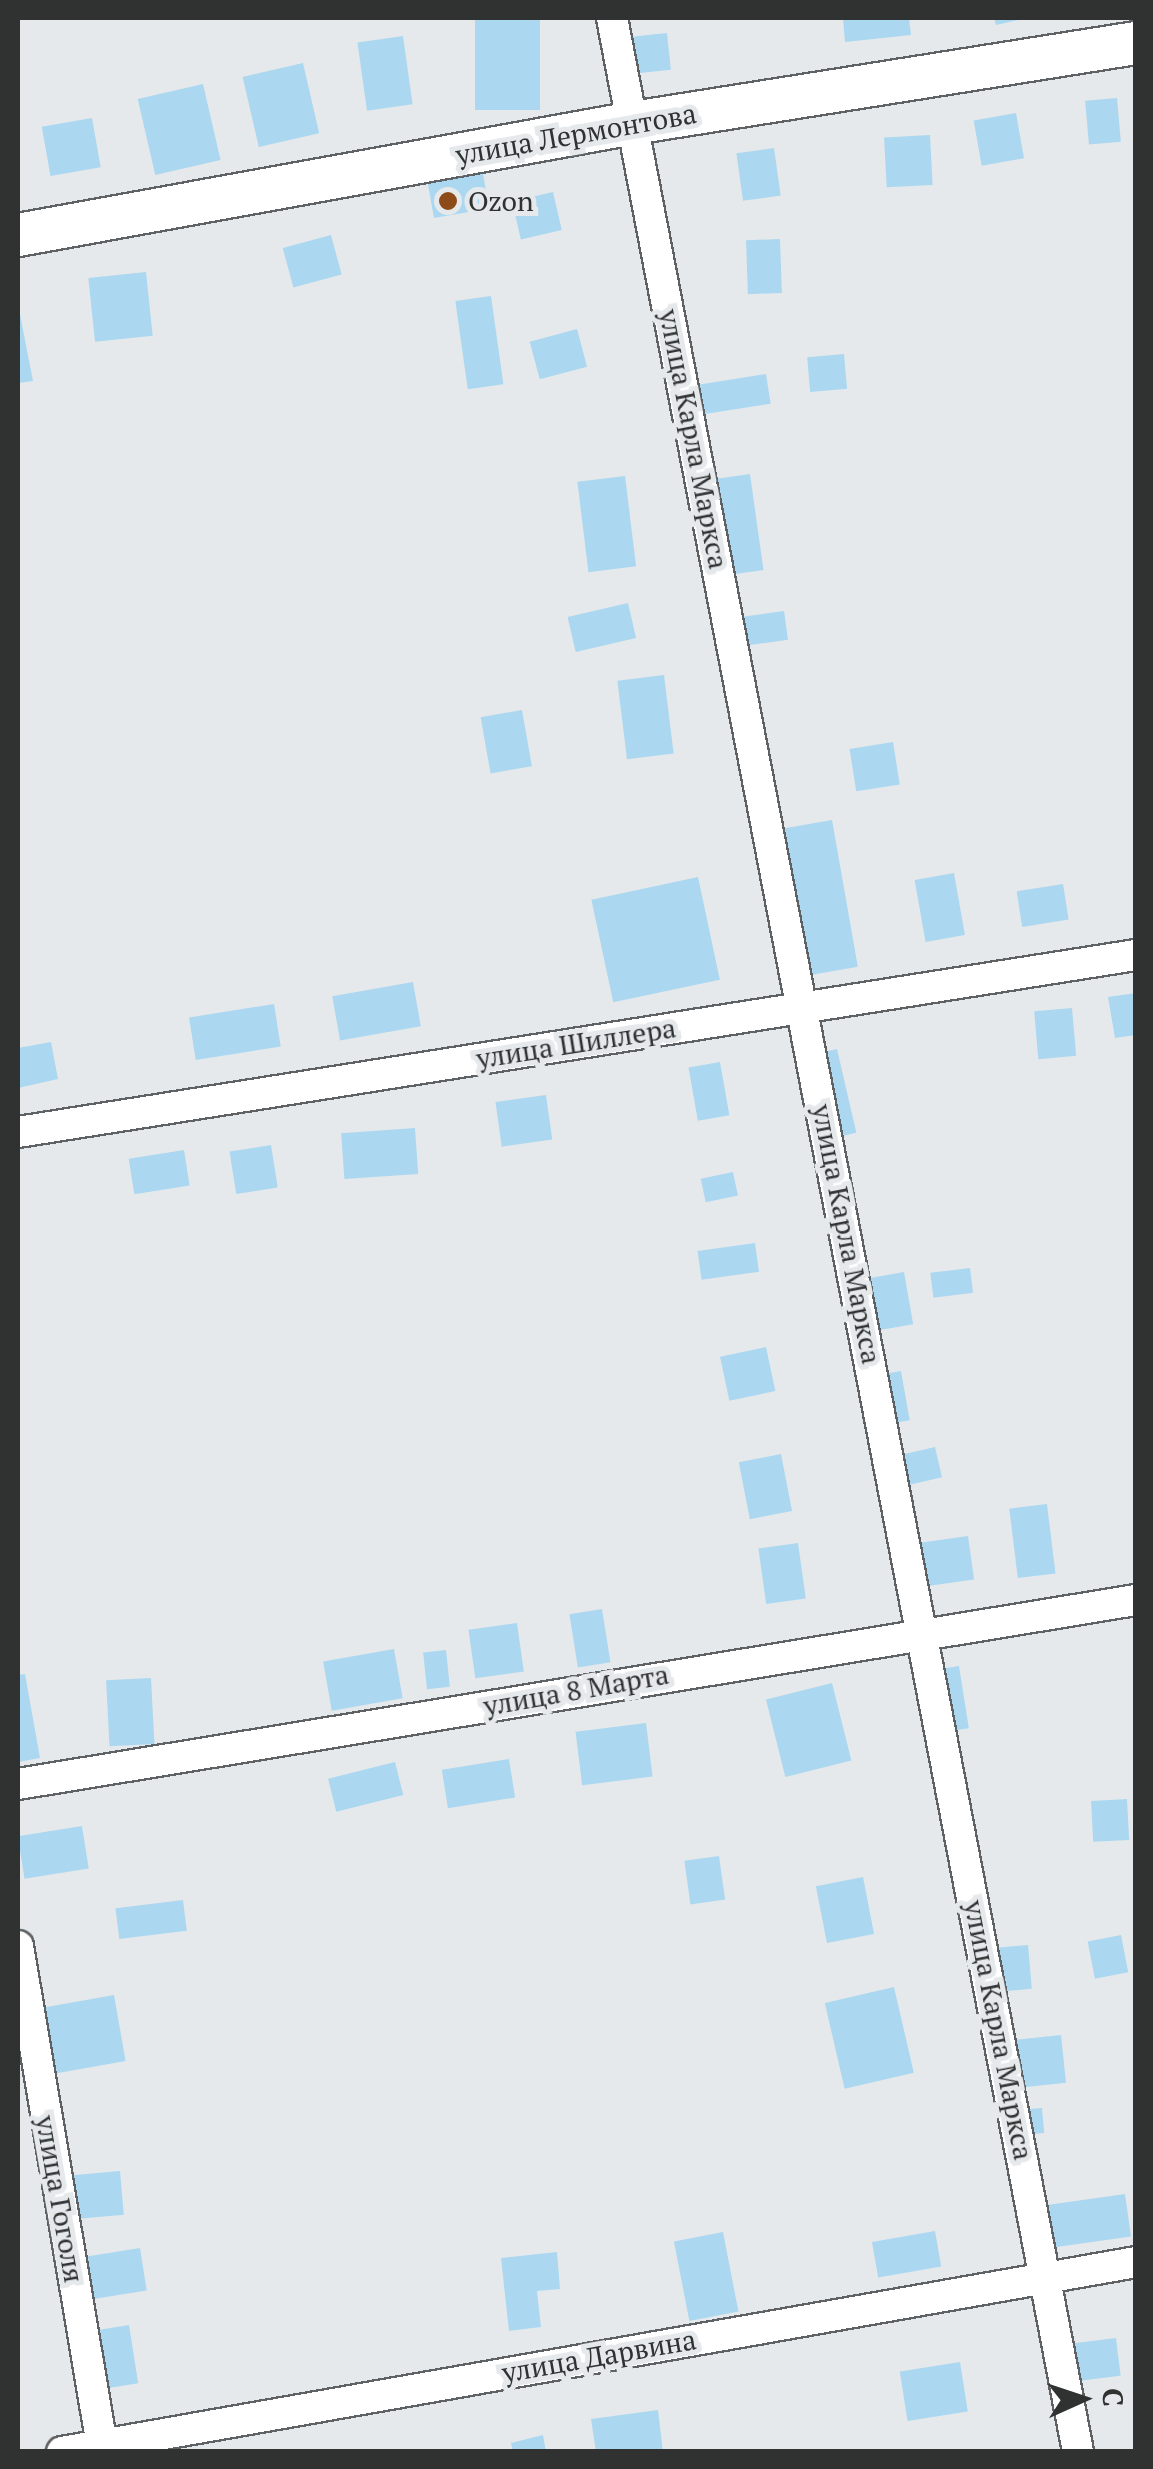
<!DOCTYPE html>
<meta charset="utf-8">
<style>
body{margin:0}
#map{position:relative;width:1153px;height:2469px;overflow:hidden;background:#e6e9eb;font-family:"PT Serif",serif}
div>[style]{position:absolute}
.building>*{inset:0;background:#abd8f0;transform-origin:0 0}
.roads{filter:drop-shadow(2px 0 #5f6264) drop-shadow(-2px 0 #5f6264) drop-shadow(0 2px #5f6264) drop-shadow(0 -2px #5f6264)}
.street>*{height:30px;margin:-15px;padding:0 15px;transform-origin:15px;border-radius:15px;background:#fff}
.secondary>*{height:42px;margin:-21px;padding:0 21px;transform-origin:21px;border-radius:21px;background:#fff}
.dots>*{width:28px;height:28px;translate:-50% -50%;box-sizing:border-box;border:5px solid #e6e9eb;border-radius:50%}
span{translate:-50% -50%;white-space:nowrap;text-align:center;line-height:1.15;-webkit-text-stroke:10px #e6e9eb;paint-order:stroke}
.street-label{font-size:28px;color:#303232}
.poi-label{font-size:28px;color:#303232}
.left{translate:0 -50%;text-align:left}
.frame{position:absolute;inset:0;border:20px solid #303232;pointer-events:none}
.north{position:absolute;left:1033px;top:2349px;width:100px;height:100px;-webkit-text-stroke:8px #e6e9eb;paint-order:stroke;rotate:87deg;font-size:28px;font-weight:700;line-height:40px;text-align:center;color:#303232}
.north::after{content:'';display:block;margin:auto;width:35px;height:45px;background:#303232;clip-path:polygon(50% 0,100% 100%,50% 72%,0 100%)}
</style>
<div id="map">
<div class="building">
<i style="left:475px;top:18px;width:65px;height:92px"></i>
<i style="clip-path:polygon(843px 18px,909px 18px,911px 35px,845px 42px)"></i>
<i style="clip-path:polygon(994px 18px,1023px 18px,1023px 19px,996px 25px)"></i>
<i style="left:667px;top:33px;width:37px;height:55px;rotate:84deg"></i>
<i style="left:403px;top:36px;width:69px;height:46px;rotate:82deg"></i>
<i style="left:303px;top:63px;width:72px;height:62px;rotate:77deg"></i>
<i style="left:203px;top:84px;width:78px;height:67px;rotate:77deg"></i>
<i style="left:1117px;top:98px;width:44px;height:32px;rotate:85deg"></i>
<i style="left:1016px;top:113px;width:46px;height:43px;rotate:80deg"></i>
<i style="left:92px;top:118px;width:50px;height:51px;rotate:80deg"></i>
<i style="left:930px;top:135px;width:50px;height:46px;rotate:87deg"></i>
<i style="left:774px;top:148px;width:48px;height:38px;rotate:82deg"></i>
<i style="left:482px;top:168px;width:41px;height:56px;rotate:80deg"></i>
<i style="left:553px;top:192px;width:39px;height:42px;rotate:77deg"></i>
<i style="left:331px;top:235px;width:41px;height:50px;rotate:75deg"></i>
<i style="left:780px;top:239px;width:54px;height:34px;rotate:88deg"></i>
<i style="left:146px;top:272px;width:64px;height:58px;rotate:84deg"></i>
<i style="left:491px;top:296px;width:89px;height:36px;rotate:82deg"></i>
<i style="clip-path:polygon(18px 304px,33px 381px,18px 383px)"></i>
<i style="left:577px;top:329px;width:39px;height:49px;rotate:75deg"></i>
<i style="left:844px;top:354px;width:35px;height:37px;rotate:85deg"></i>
<i style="left:766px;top:374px;width:30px;height:83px;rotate:81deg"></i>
<i style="left:750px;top:474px;width:97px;height:46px;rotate:82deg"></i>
<i style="left:625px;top:476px;width:91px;height:48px;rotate:83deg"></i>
<i style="left:628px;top:603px;width:36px;height:62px;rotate:77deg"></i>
<i style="left:784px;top:611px;width:29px;height:63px;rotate:82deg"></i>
<i style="left:664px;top:675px;width:79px;height:47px;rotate:83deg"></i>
<i style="left:522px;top:710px;width:57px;height:42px;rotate:80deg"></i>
<i style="left:893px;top:742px;width:43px;height:44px;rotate:81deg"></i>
<i style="left:832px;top:820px;width:149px;height:64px;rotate:80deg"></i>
<i style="left:954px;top:873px;width:63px;height:40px;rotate:80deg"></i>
<i style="left:698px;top:877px;width:105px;height:109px;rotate:78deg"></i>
<i style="left:1063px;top:884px;width:36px;height:47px;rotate:81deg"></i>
<i style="left:413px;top:982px;width:45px;height:82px;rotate:80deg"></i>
<i style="clip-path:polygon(1136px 993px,1136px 1035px,1115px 1038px,1108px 997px)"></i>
<i style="left:274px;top:1004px;width:43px;height:86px;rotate:81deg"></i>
<i style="left:1072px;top:1008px;width:48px;height:38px;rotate:85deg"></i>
<i style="clip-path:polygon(51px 1042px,58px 1079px,18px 1088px,18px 1048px)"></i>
<i style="left:837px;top:1049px;width:86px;height:40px;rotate:77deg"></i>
<i style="left:720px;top:1062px;width:54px;height:32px;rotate:80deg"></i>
<i style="left:546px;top:1095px;width:45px;height:51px;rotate:82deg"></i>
<i style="left:415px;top:1128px;width:46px;height:74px;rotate:86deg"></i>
<i style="left:271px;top:1145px;width:43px;height:42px;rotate:81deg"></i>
<i style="left:184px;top:1150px;width:36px;height:56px;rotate:81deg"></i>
<i style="left:733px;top:1172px;width:24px;height:33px;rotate:78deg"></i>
<i style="left:755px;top:1243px;width:29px;height:58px;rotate:82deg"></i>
<i style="left:970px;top:1268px;width:25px;height:40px;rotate:83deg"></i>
<i style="left:904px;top:1272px;width:53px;height:57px;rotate:80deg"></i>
<i style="left:766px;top:1347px;width:45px;height:47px;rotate:78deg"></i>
<i style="left:901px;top:1371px;width:50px;height:36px;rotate:80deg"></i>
<i style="left:935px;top:1447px;width:31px;height:52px;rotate:77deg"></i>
<i style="left:781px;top:1454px;width:58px;height:43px;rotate:79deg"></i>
<i style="left:1047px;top:1504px;width:70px;height:38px;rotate:83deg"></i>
<i style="left:968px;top:1536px;width:44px;height:61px;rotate:82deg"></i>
<i style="left:798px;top:1543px;width:56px;height:40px;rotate:82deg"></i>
<i style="left:602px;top:1609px;width:54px;height:33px;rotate:81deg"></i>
<i style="left:517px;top:1623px;width:49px;height:49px;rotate:82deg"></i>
<i style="left:394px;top:1649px;width:50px;height:72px;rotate:80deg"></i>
<i style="left:446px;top:1650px;width:37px;height:23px;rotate:84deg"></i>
<i style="left:959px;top:1666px;width:63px;height:46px;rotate:81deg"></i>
<i style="clip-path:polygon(25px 1674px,40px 1758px,18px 1762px,18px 1675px)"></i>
<i style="left:151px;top:1678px;width:66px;height:45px;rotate:87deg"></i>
<i style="left:832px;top:1683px;width:80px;height:68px;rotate:76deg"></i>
<i style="left:646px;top:1723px;width:54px;height:71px;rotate:83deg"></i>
<i style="left:509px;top:1759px;width:39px;height:68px;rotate:81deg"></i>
<i style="left:395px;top:1762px;width:34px;height:69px;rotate:76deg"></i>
<i style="left:1127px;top:1799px;width:41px;height:36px;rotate:87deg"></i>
<i style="left:82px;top:1826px;width:43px;height:65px;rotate:81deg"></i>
<i style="left:719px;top:1856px;width:44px;height:35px;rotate:82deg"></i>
<i style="left:863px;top:1877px;width:58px;height:48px;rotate:79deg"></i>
<i style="left:183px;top:1900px;width:31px;height:68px;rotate:83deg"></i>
<i style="left:1121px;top:1935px;width:38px;height:34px;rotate:79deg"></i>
<i style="left:1028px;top:1945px;width:44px;height:42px;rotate:85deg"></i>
<i style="left:894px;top:1987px;width:88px;height:71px;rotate:77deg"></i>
<i style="left:114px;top:1995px;width:67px;height:70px;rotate:80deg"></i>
<i style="left:1061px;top:2035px;width:48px;height:64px;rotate:84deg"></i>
<i style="left:1042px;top:2108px;width:25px;height:36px;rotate:85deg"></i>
<i style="left:120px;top:2171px;width:44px;height:65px;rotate:85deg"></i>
<i style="left:1125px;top:2194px;width:43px;height:102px;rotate:82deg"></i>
<i style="left:935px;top:2231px;width:36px;height:64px;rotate:80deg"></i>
<i style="left:723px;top:2232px;width:81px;height:50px;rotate:79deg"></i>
<i style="left:140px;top:2248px;width:43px;height:73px;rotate:81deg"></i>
<i style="clip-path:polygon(557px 2252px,560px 2289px,537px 2291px,541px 2327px,509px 2331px,501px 2258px)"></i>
<i style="left:129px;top:2325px;width:59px;height:33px;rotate:81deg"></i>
<i style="left:1116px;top:2338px;width:38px;height:65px;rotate:83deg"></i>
<i style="left:960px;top:2362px;width:50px;height:61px;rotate:81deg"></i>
<i style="clip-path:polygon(658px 2410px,663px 2452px,596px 2452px,591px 2419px)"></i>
<i style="clip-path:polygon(543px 2435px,546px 2452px,513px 2452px,511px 2443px)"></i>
</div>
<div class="roads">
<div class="street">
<i style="left:612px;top:18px;width:2478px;rotate:79.16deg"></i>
<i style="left:18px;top:1132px;width:1132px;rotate:-9deg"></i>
<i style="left:18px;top:1784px;width:1133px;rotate:-9.35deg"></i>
<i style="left:18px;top:1946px;width:513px;rotate:80.46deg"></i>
<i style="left:62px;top:2452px;width:1091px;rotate:-10.03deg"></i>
</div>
<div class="secondary">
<i style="left:18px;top:235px;width:625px;rotate:-10.32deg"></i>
<i style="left:633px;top:123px;width:509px;rotate:-9.04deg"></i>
</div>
</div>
<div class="dots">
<i style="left:448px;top:201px;background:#8d4b1a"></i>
</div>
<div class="street-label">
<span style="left:576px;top:134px;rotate:-10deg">улица Лермонтова</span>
<span style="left:694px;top:439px;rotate:79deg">улица Карла Маркса</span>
<span style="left:576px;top:1043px;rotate:-9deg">улица Шиллера</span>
<span style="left:847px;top:1234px;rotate:79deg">улица Карла Маркса</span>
<span style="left:576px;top:1690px;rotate:-10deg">улица 8 Марта</span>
<span style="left:999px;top:2030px;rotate:79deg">улица Карла Маркса</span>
<span style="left:60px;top:2199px;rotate:80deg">улица Гоголя</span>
<span style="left:599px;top:2356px;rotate:-10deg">улица Дарвина</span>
</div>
<div class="poi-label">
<span class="left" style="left:468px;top:201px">Ozon</span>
</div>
<div class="frame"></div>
<div class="north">С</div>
</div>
